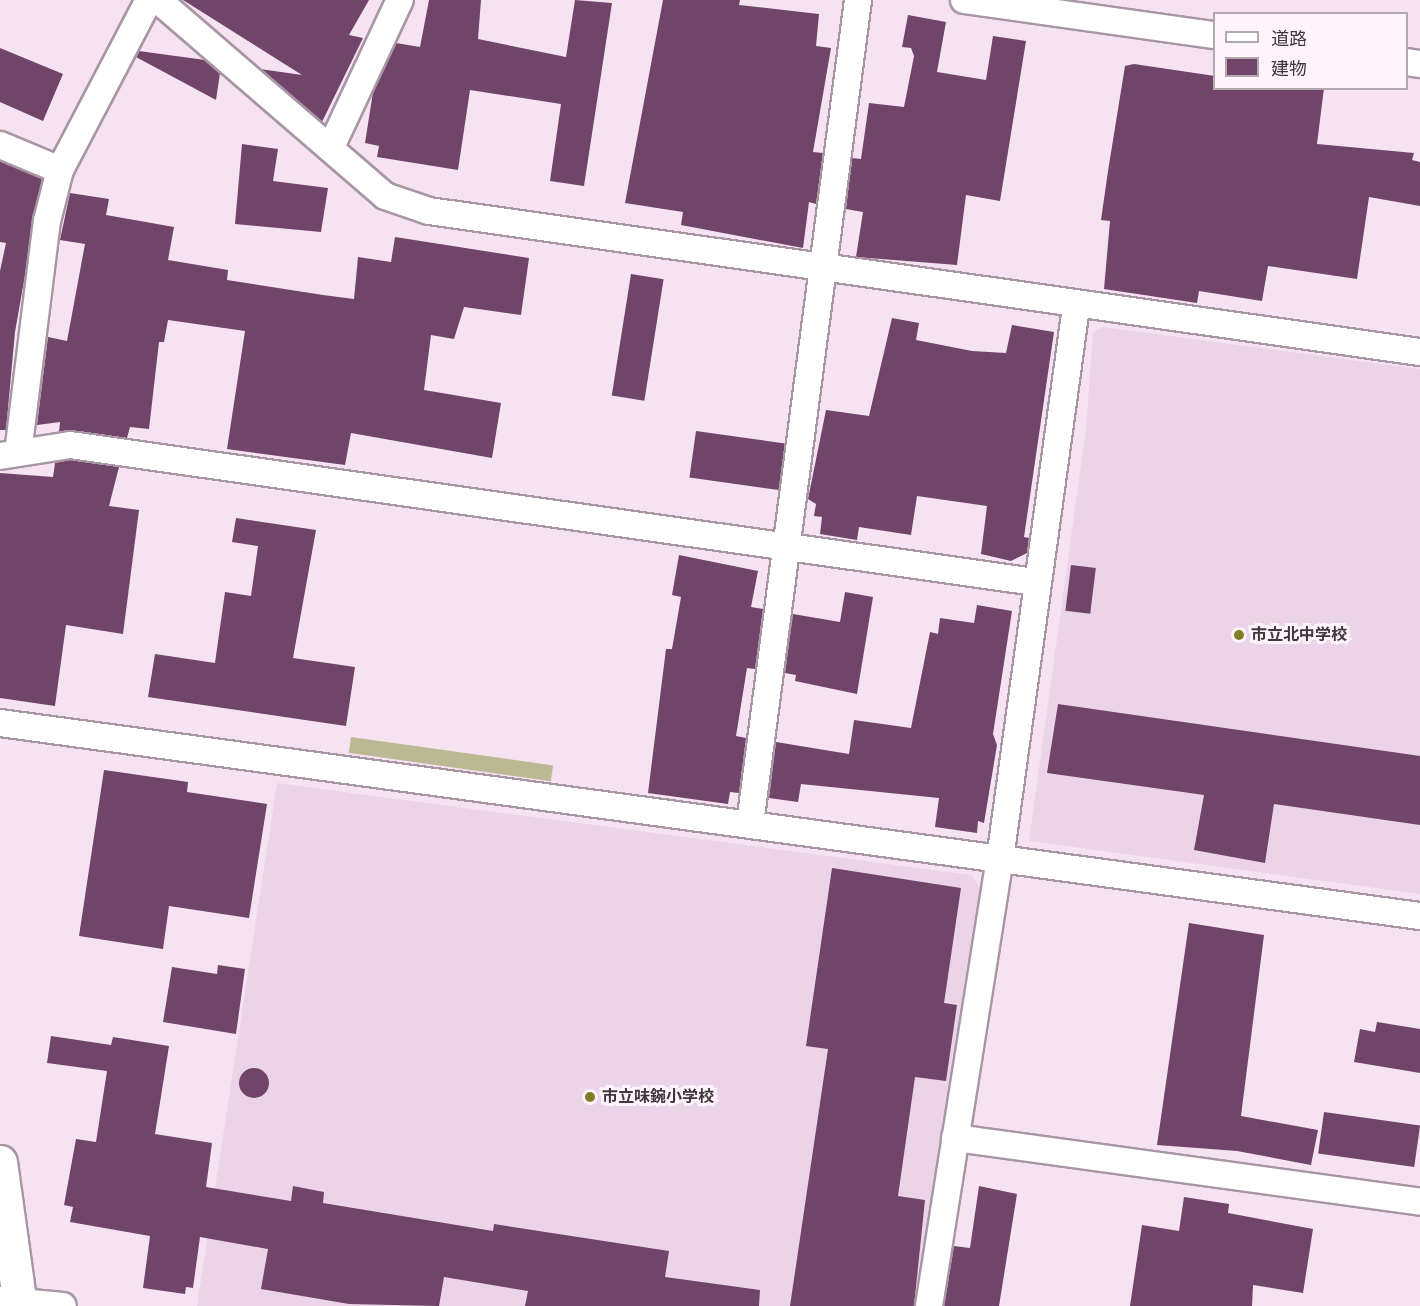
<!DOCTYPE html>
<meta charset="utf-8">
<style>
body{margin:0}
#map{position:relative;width:1420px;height:1306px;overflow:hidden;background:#f6e3f2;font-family:"Fira Sans","Noto Sans JP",sans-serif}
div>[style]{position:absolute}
.built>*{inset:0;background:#ecd4e8}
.green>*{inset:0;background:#bbb993;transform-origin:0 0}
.building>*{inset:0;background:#71446a;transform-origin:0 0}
.round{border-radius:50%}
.roads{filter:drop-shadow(2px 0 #a896a5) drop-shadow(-2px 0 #a896a5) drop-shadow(0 2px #a896a5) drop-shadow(0 -2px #a896a5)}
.street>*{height:26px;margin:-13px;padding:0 13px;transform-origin:13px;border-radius:13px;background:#fff}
.secondary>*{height:33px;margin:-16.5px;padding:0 16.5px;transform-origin:16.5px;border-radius:16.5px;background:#fff}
.dots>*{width:16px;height:16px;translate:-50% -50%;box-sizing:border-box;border:3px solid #fff3fc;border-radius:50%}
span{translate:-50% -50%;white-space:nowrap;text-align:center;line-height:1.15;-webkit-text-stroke:6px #fff3fc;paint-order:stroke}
.poi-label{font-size:16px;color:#3e373d;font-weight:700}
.left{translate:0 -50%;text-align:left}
.legend{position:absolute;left:1213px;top:12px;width:195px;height:78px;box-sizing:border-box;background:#fff3fc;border:2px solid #b2a8b0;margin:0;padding:8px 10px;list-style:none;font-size:18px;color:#3e373d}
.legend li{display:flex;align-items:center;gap:12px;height:30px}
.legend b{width:30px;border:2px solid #b2a8b0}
</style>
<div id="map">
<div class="built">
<i style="clip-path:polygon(1103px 327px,1420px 369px,1420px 894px,1029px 841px,1086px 429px,1093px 332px)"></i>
<i style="clip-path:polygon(277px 783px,971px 875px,980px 887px,921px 1306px,197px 1306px)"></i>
</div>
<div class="green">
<i style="left:351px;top:737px;width:204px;height:16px;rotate:8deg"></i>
</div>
<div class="building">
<i style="clip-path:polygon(183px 0,369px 0,349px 35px,363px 38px,322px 122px,260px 69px,302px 75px)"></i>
<i style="clip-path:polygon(429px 0,481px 0,478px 39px,566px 57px,575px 0,612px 3px,584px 186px,550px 181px,561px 104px,470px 90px,458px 170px,377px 157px,379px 146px,365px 143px,373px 92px,396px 43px,420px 47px)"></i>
<i style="clip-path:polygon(663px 0,740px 0,739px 5px,819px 14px,816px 46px,831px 48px,813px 152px,823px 153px,816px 204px,809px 202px,803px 248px,681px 225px,683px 212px,625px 203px)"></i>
<i style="clip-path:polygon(908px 15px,946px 22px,937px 72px,986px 80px,993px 36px,1026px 41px,1000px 201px,966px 195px,957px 265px,856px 257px,863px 212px,846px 209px,852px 158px,861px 159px,869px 103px,904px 107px,914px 56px,911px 48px,902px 47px)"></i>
<i style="clip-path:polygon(0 48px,63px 74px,43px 121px,0 102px)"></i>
<i style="clip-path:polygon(139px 51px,205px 60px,220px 73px,216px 100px,136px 57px)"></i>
<i style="clip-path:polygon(1134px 64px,1215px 76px,1215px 88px,1324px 88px,1317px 144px,1414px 153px,1412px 160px,1420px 162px,1420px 206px,1369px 197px,1357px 279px,1268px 266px,1262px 301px,1199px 291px,1197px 303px,1104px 289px,1110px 221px,1101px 220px,1108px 171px,1125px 66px)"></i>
<i style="clip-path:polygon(242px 144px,278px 149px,273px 181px,328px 188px,321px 232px,235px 224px)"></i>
<i style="clip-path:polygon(0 161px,42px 179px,15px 332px,6px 430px,0 430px,0 271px,6px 243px,0 242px)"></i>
<i style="clip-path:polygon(70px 193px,109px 199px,106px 215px,174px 227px,168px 260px,228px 270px,227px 280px,323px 295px,354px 299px,358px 257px,391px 262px,395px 237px,529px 258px,521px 315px,464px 307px,454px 339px,431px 335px,424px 390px,501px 403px,492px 458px,351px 433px,345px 465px,227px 449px,245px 331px,168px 320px,164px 342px,159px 342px,149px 429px,130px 427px,127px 438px,59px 432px,60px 422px,37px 425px,48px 337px,67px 341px,85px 244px,60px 240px)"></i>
<i style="left:631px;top:274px;width:33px;height:123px;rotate:9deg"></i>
<i style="clip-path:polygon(892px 318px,919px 323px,916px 340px,972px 351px,1006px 353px,1012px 325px,1054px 332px,1024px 537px,1029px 538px,1027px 553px,1011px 561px,981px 554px,987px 506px,917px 496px,911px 535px,859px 527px,857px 540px,820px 534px,822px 517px,814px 516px,816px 504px,808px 499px,826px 410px,869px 416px)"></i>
<i style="left:696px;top:431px;width:90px;height:47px;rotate:8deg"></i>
<i style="clip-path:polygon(70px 460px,119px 467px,109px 506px,139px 510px,123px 634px,66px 625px,55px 706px,0 698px,0 473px,53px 477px,55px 463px)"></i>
<i style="clip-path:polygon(236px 518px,316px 530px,293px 658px,355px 667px,346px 726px,148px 697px,155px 654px,215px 663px,225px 592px,251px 596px,258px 546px,232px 542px)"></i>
<i style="clip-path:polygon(679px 555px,758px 571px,751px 607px,763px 609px,755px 669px,747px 668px,736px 736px,746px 738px,739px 793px,730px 792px,728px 804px,648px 793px,666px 649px,672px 649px,681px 597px,672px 595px)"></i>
<i style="left:1071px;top:565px;width:25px;height:46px;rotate:7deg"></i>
<i style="clip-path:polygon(845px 592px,873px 597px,857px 694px,795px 681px,796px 675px,785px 673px,793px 614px,840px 622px)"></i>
<i style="clip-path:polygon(977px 605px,1012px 611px,993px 734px,997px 745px,984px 823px,978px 821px,977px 833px,935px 827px,939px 798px,801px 784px,798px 802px,769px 798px,776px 742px,849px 754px,854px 720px,911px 728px,930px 632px,938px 634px,940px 618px,974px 623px)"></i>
<i style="clip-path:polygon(1058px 704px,1420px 756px,1420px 825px,1274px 804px,1265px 863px,1194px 850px,1204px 795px,1047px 773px)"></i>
<i style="clip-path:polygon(104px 770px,188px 782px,187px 792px,267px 804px,249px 918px,169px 906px,163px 949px,79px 936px)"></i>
<i style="clip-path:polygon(832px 868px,961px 888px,944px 1003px,957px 1005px,946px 1081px,915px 1077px,898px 1196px,925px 1200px,914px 1306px,790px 1306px,828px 1049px,806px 1046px)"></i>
<i style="clip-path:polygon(1189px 923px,1264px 935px,1241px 1116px,1318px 1130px,1311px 1165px,1237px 1151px,1157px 1145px)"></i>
<i style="clip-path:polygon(218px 965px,245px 969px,236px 1034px,163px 1022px,172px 967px,217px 974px)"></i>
<i style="clip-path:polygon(1377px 1022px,1420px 1029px,1420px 1073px,1354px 1062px,1360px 1029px,1375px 1032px)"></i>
<i style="clip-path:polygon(51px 1036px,111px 1045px,113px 1037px,169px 1046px,155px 1134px,212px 1143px,206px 1187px,291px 1201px,293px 1186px,324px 1192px,323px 1203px,493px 1231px,494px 1224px,669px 1251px,665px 1277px,760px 1290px,759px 1306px,525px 1306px,528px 1291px,444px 1277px,439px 1306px,349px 1304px,261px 1289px,268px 1249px,200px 1237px,193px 1288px,186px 1287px,185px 1294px,143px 1288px,150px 1236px,70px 1222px,73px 1207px,64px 1205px,76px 1139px,96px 1142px,107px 1071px,47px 1063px)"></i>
<i class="round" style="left:239px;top:1068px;width:30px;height:30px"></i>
<i style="left:1324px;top:1112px;width:97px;height:42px;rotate:8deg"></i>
<i style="clip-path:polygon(979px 1186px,1017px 1194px,999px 1306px,944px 1306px,954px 1246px,970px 1248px)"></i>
<i style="clip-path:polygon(1184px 1197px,1229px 1204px,1228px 1213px,1313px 1229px,1303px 1293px,1253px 1285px,1252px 1306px,1130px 1306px,1142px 1225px,1179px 1231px)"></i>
</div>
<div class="roads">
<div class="street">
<i style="left:158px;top:0;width:300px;rotate:40.8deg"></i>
<i style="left:385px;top:196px;width:46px;rotate:18.8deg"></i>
<i style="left:429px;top:211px;width:1001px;rotate:8.1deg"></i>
<i style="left:964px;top:0;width:252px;rotate:8deg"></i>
<i style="left:1406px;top:62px;width:14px;rotate:8deg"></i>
<i style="left:0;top:145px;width:65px;rotate:22.6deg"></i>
<i style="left:331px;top:147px;width:162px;rotate:-64.9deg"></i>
<i style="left:18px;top:453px;width:234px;rotate:-82.9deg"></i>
<i style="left:47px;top:221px;width:53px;rotate:-75.7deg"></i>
<i style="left:60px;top:170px;width:192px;rotate:-62.4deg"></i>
<i style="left:0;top:456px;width:71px;rotate:-8.9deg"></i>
<i style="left:70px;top:445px;width:975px;rotate:8.08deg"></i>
<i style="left:0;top:723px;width:1433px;rotate:7.74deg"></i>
<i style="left:750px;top:824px;width:831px;rotate:-82.53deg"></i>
<i style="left:955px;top:1138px;width:469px;rotate:7.8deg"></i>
<i style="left:0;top:1300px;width:63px;rotate:5.4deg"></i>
<i style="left:929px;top:1306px;width:453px;rotate:-81deg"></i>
<i style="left:1000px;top:859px;width:557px;rotate:-82.16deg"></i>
</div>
<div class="secondary">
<i style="left:0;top:1162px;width:145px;rotate:82.1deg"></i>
</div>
</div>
<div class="dots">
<i style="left:1239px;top:635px;background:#827c23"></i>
<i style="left:590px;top:1097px;background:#827c23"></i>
</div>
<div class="poi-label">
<span class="left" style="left:1251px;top:635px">市立北中学校</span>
<span class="left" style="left:602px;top:1097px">市立味鋺小学校</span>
</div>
<ul class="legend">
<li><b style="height:8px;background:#fff"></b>道路</li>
<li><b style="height:16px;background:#71446a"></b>建物</li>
</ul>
</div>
